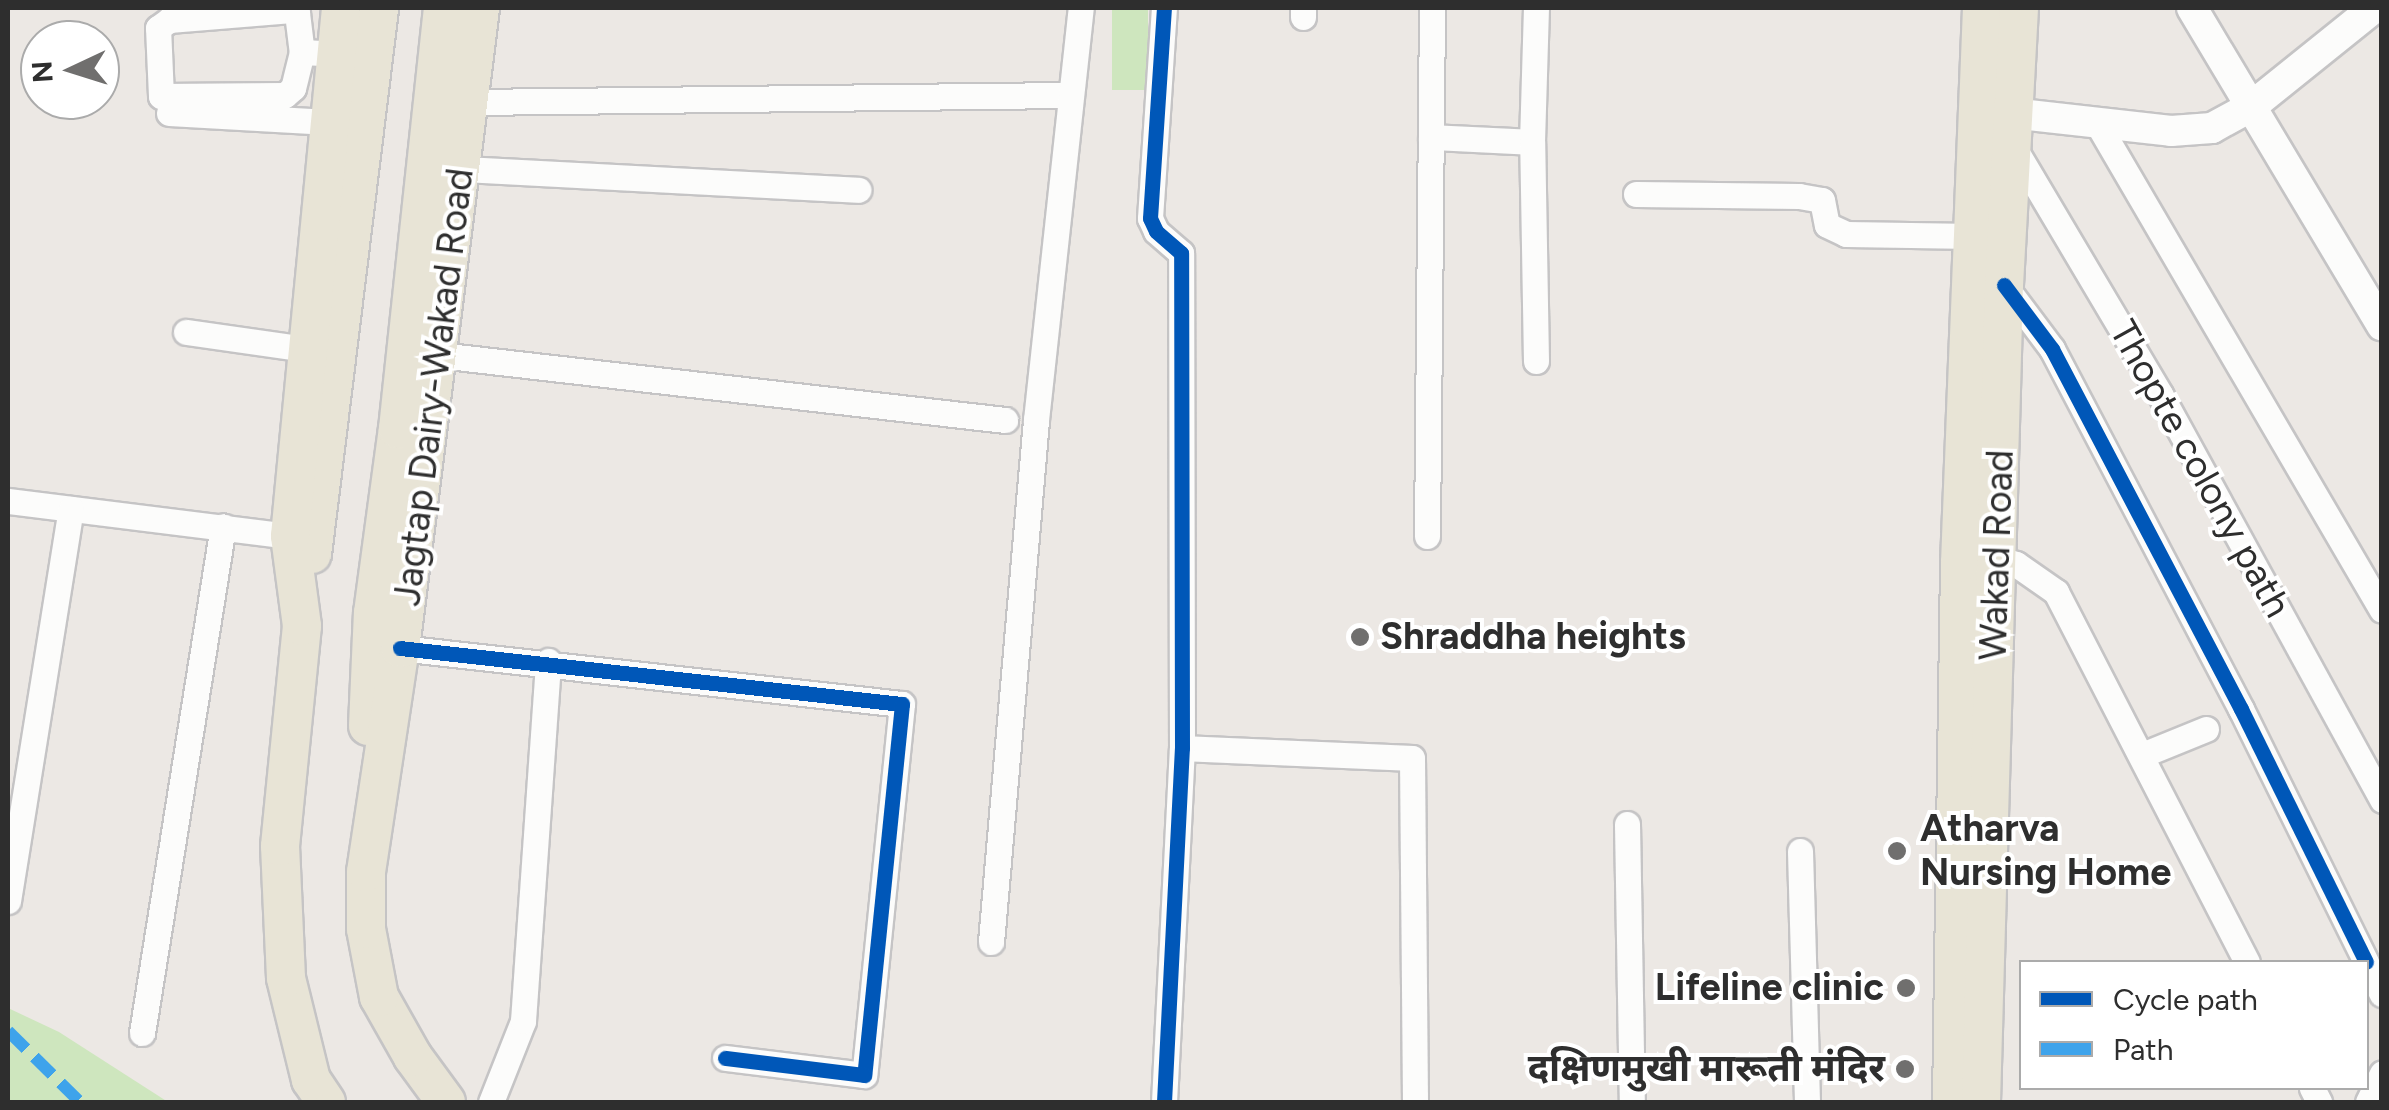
<!DOCTYPE html>
<meta charset="utf-8">
<style>
body{margin:0}
#map{position:relative;width:2389px;height:1110px;overflow:hidden;background:#ece8e4;font-family:Figtree,"Noto Sans Devanagari",sans-serif}
div>[style]{position:absolute}
.green>*{inset:0;background:#cee6be;transform-origin:0 0}
.roads{filter:drop-shadow(2px 0 #c5c4c5) drop-shadow(-2px 0 #c5c4c5) drop-shadow(0 2px #c5c4c5) drop-shadow(0 -2px #c5c4c5)}
.minor>*{height:25px;margin:-12.5px;padding:0 12.5px;transform-origin:12.5px;border-radius:12.5px;background:#fcfcfb}
.tertiary>*{height:30px;margin:-15px;padding:0 15px;transform-origin:15px;border-radius:15px;background:#fcfcfb}
.primary>*{height:38px;margin:-19px;padding:0 19px;transform-origin:19px;border-radius:19px;background:#e8e4d6}
.quiet>*{height:12px;margin-top:-6px;transform-origin:0;background:repeating-linear-gradient(90deg,#3ea3eb 0 25px,transparent 0 37px)}
.cycleway>*{height:15px;margin:-7.5px;padding:0 7.5px;transform-origin:7.5px;border-radius:7.5px;background:#0057b8}
.dots>*{width:28px;height:28px;translate:-50% -50%;box-sizing:border-box;border:5px solid #fff;border-radius:50%}
span{translate:-50% -50%;white-space:nowrap;text-align:center;line-height:1.15;-webkit-text-stroke:8px #fff;paint-order:stroke}
.street-label{font-size:38px;color:#2e2e2e}
.poi-label{font-size:38px;color:#2e2e2e;font-weight:700}
.left{translate:0 -50%;text-align:left}
.right{translate:-100% -50%;text-align:right}
.frame{position:absolute;inset:0;border:10px solid #2e2e2e;pointer-events:none}
.legend{position:absolute;left:2019px;top:960px;width:350px;height:130px;box-sizing:border-box;background:#fff;border:2px solid #ababab;margin:0;padding:12px 18px;list-style:none;font-size:30px;color:#2e2e2e}
.legend li{display:flex;align-items:center;gap:20px;height:50px}
.legend b{width:50px;border:2px solid #ababab}
.north{position:absolute;left:20px;top:20px;width:100px;height:100px;box-sizing:border-box;background:#fff;border:2px solid #ababab;border-radius:50%;rotate:266deg;font-size:28px;font-weight:700;line-height:40px;text-align:center;color:#2e2e2e}
.north::after{content:'';display:block;margin:auto;width:35px;height:45px;background:#706f6e;clip-path:polygon(50% 0,100% 100%,50% 72%,0 100%)}
</style>
<div id="map">
<div class="green">
<i style="left:1112px;top:8px;width:36px;height:82px"></i>
<i style="clip-path:polygon(8px 1008px,59px 1032px,168px 1102px,8px 1102px)"></i>
</div>
<div class="roads">
<div class="minor">
<i style="left:1303px;top:8px;width:9px;rotate:90deg"></i>
<i style="left:302px;top:52px;width:37px;rotate:104deg"></i>
<i style="left:293px;top:88px;width:11px;rotate:139deg"></i>
<i style="left:285px;top:95px;width:124px;rotate:179.5deg"></i>
<i style="left:161px;top:96px;width:68px;rotate:-92.5deg"></i>
<i style="left:158px;top:28px;width:14px;rotate:-36deg"></i>
<i style="left:169px;top:20px;width:123px;rotate:-4.6deg"></i>
<i style="left:292px;top:10px;width:6px;rotate:31deg"></i>
<i style="left:297px;top:13px;width:39px;rotate:83deg"></i>
<i style="left:302px;top:52px;width:35px;rotate:3deg"></i>
<i style="left:470px;top:102px;width:600px;rotate:-0.67deg"></i>
<i style="left:169px;top:113px;width:160px;rotate:3.2deg"></i>
<i style="left:2096px;top:121px;width:566px;rotate:59.68deg"></i>
<i style="left:1431px;top:137px;width:101px;rotate:2.8deg"></i>
<i style="left:2011px;top:143px;width:292px;rotate:59.3deg"></i>
<i style="left:2160px;top:394px;width:463px;rotate:61.3deg"></i>
<i style="left:462px;top:169px;width:397px;rotate:3deg"></i>
<i style="left:1636px;top:194px;width:163px;rotate:0.7deg"></i>
<i style="left:1799px;top:196px;width:23px;rotate:10deg"></i>
<i style="left:1822px;top:200px;width:25px;rotate:79deg"></i>
<i style="left:1827px;top:225px;width:21px;rotate:25deg"></i>
<i style="left:1846px;top:234px;width:128px;rotate:0.9deg"></i>
<i style="left:2004px;top:285px;width:80px;rotate:53.1deg"></i>
<i style="left:2052px;top:349px;width:407px;rotate:62.3deg"></i>
<i style="left:2241px;top:709px;width:282px;rotate:63.7deg"></i>
<i style="left:186px;top:332px;width:120px;rotate:8.1deg"></i>
<i style="left:439px;top:355px;width:570px;rotate:6.55deg"></i>
<i style="left:1536px;top:361px;width:219px;rotate:-91deg"></i>
<i style="left:1532px;top:142px;width:134px;rotate:-88.3deg"></i>
<i style="left:8px;top:501px;width:284px;rotate:7.1deg"></i>
<i style="left:1427px;top:536px;width:528px;rotate:-89.46deg"></i>
<i style="left:1997px;top:558px;width:20px;rotate:18deg"></i>
<i style="left:2016px;top:564px;width:49px;rotate:35deg"></i>
<i style="left:2056px;top:592px;width:416px;rotate:62.7deg"></i>
<i style="left:400px;top:648px;width:505px;rotate:6.37deg"></i>
<i style="left:902px;top:704px;width:373px;rotate:95.8deg"></i>
<i style="left:864px;top:1075px;width:140px;rotate:-173deg"></i>
<i style="left:1182px;top:748px;width:230px;rotate:2.5deg"></i>
<i style="left:1412px;top:758px;width:344px;rotate:89.5deg"></i>
<i style="left:2142px;top:755px;width:69px;rotate:-22.1deg"></i>
<i style="left:1627px;top:824px;width:278px;rotate:89deg"></i>
<i style="left:1800px;top:851px;width:251px;rotate:88.4deg"></i>
<i style="left:8px;top:901px;width:397px;rotate:-80.9deg"></i>
<i style="left:991px;top:942px;width:524px;rotate:-85.07deg"></i>
<i style="left:1036px;top:420px;width:414px;rotate:-83.8deg"></i>
<i style="left:2366px;top:963px;width:35px;rotate:63deg"></i>
<i style="left:142px;top:1033px;width:513px;rotate:-80.92deg"></i>
<i style="left:2312px;top:1088px;width:16px;rotate:63deg"></i>
<i style="left:491px;top:1102px;width:87px;rotate:-68.4deg"></i>
<i style="left:523px;top:1021px;width:361px;rotate:-86deg"></i>
<i style="left:1164px;top:1102px;width:354px;rotate:-87.1deg"></i>
<i style="left:1182px;top:748px;width:495px;rotate:-90.1deg"></i>
<i style="left:1181px;top:253px;width:33px;rotate:-139deg"></i>
<i style="left:1156px;top:231px;width:14px;rotate:-115deg"></i>
<i style="left:1150px;top:218px;width:210px;rotate:-86.2deg"></i>
<i style="left:2368px;top:1102px;width:32px;rotate:-64deg"></i>
</div>
<div class="tertiary">
<i style="left:2192px;top:8px;width:370px;rotate:59.1deg"></i>
<i style="left:1993px;top:111px;width:179px;rotate:6.4deg"></i>
<i style="left:2171px;top:131px;width:41px;rotate:-4.2deg"></i>
<i style="left:2212px;top:128px;width:46px;rotate:-28.8deg"></i>
<i style="left:2252px;top:106px;width:156px;rotate:-38.8deg"></i>
</div>
<div class="primary">
<i style="left:312px;top:554px;width:550px;rotate:-83deg"></i>
<i style="left:368px;top:726px;width:113px;rotate:-87.5deg"></i>
<i style="left:373px;top:613px;width:186px;rotate:-82.3deg"></i>
<i style="left:398px;top:429px;width:423px;rotate:-83.9deg"></i>
<i style="left:326px;top:1102px;width:27px;rotate:-124deg"></i>
<i style="left:311px;top:1080px;width:105px;rotate:-103.8deg"></i>
<i style="left:286px;top:978px;width:132px;rotate:-92.6deg"></i>
<i style="left:280px;top:846px;width:221px;rotate:-84.3deg"></i>
<i style="left:302px;top:626px;width:91px;rotate:-97.6deg"></i>
<i style="left:290px;top:536px;width:530px;rotate:-84.48deg"></i>
<i style="left:446px;top:1102px;width:56px;rotate:-126.3deg"></i>
<i style="left:413px;top:1057px;width:69px;rotate:-119.5deg"></i>
<i style="left:379px;top:997px;width:69px;rotate:-100.8deg"></i>
<i style="left:366px;top:929px;width:57px;rotate:-90deg"></i>
<i style="left:366px;top:872px;width:227px;rotate:-81.4deg"></i>
<i style="left:400px;top:648px;width:645px;rotate:-82.87deg"></i>
<i style="left:1952px;top:1102px;width:539px;rotate:-89.15deg"></i>
<i style="left:1960px;top:563px;width:555px;rotate:-87.73deg"></i>
<i style="left:1981px;top:1102px;width:817px;rotate:-88.39deg"></i>
<i style="left:2004px;top:285px;width:277px;rotate:-86.9deg"></i>
</div>
</div>
<div class="quiet">
<i style="left:8px;top:1031px;width:101px;rotate:44.6deg"></i>
</div>
<div class="cycleway">
<i style="left:2004px;top:285px;width:80px;rotate:53.1deg"></i>
<i style="left:2052px;top:349px;width:407px;rotate:62.3deg"></i>
<i style="left:2241px;top:709px;width:282px;rotate:63.7deg"></i>
<i style="left:400px;top:648px;width:505px;rotate:6.37deg"></i>
<i style="left:902px;top:704px;width:373px;rotate:95.8deg"></i>
<i style="left:864px;top:1075px;width:140px;rotate:-173deg"></i>
<i style="left:1164px;top:1102px;width:354px;rotate:-87.1deg"></i>
<i style="left:1182px;top:748px;width:495px;rotate:-90.1deg"></i>
<i style="left:1181px;top:253px;width:33px;rotate:-139deg"></i>
<i style="left:1156px;top:231px;width:14px;rotate:-115deg"></i>
<i style="left:1150px;top:218px;width:210px;rotate:-86.2deg"></i>
</div>
<div class="dots">
<i style="left:1360px;top:637px;background:#706f6e"></i>
<i style="left:1897px;top:851px;background:#706f6e"></i>
<i style="left:1906px;top:988px;background:#706f6e"></i>
<i style="left:1905px;top:1069px;background:#706f6e"></i>
</div>
<div class="street-label">
<span style="left:434px;top:387px;rotate:-83deg">Jagtap Dairy-Wakad Road</span>
<span style="left:2200px;top:469px;rotate:61deg">Thopte colony path</span>
<span style="left:1997px;top:555px;rotate:-88deg">Wakad Road</span>
</div>
<div class="poi-label">
<span class="left" style="left:1380px;top:637px">Shraddha heights</span>
<span class="left" style="left:1920px;top:851px">Atharva<br>Nursing Home</span>
<span class="right" style="left:1884px;top:988px">Lifeline clinic</span>
<span class="right" style="left:1885px;top:1069px">दक्षिणमुखी मारूती मंदिर</span>
</div>
<div class="frame"></div>
<ul class="legend">
<li><b style="height:12px;background:#0057b8"></b>Cycle path</li>
<li><b style="height:12px;background:#3ea3eb"></b>Path</li>
</ul>
<div class="north">N</div>
</div>
